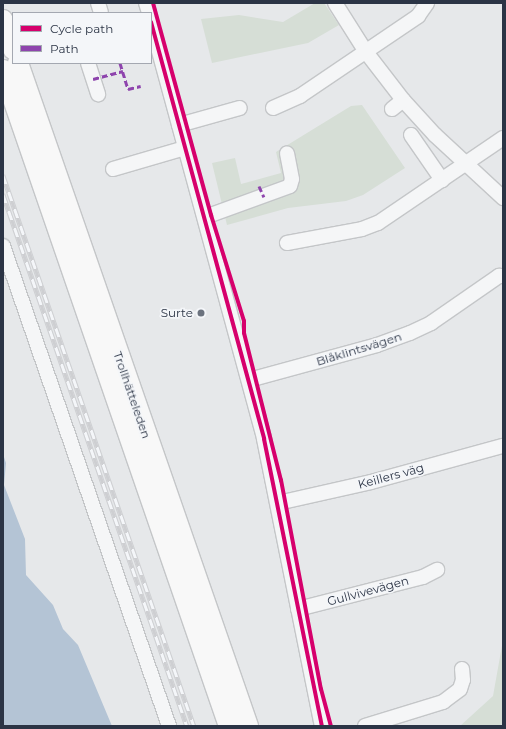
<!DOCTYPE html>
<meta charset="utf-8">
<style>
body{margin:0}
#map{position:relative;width:506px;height:729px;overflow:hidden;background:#e6e8ea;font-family:Montserrat,sans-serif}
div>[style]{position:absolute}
.green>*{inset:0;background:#d6ded6}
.water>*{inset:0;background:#b4c4d5}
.roads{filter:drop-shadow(1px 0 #c4c6c8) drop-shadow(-1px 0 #c4c6c8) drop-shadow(0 1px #c4c6c8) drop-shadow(0 -1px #c4c6c8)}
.minor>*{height:14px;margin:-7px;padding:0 7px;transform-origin:7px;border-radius:7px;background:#f5f6f7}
.highway>*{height:20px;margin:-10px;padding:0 10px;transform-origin:10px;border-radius:10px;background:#f8f8f8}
.rail>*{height:4.5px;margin-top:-2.25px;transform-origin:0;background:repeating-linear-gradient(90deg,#f4f6f9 0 9px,#cecfd2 0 18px);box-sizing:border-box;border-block:1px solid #cecfd2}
.quiet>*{height:3px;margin-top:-1.5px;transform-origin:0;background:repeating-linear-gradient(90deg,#8e44ad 0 6px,transparent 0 9px)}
.cycleway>*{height:4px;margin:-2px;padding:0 2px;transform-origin:2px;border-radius:2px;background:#d6006c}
.dots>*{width:11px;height:11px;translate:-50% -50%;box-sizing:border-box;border:2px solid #f4f6f9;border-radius:50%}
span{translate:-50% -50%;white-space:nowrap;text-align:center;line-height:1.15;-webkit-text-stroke:3.5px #f4f6f9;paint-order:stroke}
.poi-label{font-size:12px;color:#2b3445}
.right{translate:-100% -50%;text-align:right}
.street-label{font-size:12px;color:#2b3445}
.frame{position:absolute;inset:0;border:4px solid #2b3445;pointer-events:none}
.legend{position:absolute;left:12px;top:12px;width:140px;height:52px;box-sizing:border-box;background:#f4f6f9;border:1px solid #a4a8b1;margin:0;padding:5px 7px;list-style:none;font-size:12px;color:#2b3445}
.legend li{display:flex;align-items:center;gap:8px;height:20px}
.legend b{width:20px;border:1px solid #a4a8b1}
</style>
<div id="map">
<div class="green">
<i style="clip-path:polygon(315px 3px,324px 3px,339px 25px,308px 43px,212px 63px,201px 19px,239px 15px,283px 22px)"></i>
<i style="clip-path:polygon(362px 105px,405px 168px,363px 195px,346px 201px,288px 208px,227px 225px,212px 163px,235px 158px,241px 184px,281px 173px,276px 152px,351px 106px)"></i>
<i style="clip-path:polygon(503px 640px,503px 726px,460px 726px,493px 696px)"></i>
</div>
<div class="water">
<i style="clip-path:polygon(3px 454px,6px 463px,4px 485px,25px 539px,26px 575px,53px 605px,63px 629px,78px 645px,112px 726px,3px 726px)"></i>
</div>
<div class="roads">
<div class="minor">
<i style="left:98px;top:3px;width:10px;rotate:73deg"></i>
<i style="left:146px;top:3px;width:10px;rotate:73deg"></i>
<i style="left:335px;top:3px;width:58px;rotate:57.7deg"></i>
<i style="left:366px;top:52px;width:61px;rotate:52.4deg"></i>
<i style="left:403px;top:100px;width:47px;rotate:47.6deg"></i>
<i style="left:435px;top:135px;width:93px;rotate:42.8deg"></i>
<i style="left:151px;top:22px;width:432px;rotate:74.8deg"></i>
<i style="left:264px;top:439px;width:293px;rotate:78.6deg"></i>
<i style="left:88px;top:63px;width:33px;rotate:72deg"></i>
<i style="left:273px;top:108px;width:30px;rotate:-24deg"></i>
<i style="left:300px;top:96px;width:143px;rotate:-34.1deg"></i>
<i style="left:418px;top:16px;width:16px;rotate:-55deg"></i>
<i style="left:392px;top:109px;width:14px;rotate:-39deg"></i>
<i style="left:179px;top:125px;width:63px;rotate:-15.6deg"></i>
<i style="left:411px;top:135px;width:55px;rotate:55.4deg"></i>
<i style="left:113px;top:169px;width:75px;rotate:-16.3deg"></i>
<i style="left:205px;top:217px;width:90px;rotate:-20deg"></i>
<i style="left:290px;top:186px;width:7px;rotate:-74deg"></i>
<i style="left:292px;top:179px;width:26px;rotate:-101deg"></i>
<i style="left:287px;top:243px;width:76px;rotate:-10.6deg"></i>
<i style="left:362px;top:229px;width:17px;rotate:-21deg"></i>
<i style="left:378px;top:223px;width:151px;rotate:-34.2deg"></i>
<i style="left:3px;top:246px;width:508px;rotate:70.92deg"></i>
<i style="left:249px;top:380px;width:133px;rotate:-15.3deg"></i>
<i style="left:377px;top:345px;width:35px;rotate:-20deg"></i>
<i style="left:410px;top:333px;width:23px;rotate:-25deg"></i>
<i style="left:431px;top:323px;width:83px;rotate:-34.7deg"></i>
<i style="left:499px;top:276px;width:4px"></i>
<i style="left:278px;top:503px;width:95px;rotate:-12.7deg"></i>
<i style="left:371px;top:482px;width:137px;rotate:-15.3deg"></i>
<i style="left:298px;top:609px;width:129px;rotate:-14.4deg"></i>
<i style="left:423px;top:577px;width:16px;rotate:-27deg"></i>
<i style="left:365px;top:726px;width:82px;rotate:-17.1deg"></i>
<i style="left:443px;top:702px;width:21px;rotate:-37deg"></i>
<i style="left:460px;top:689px;width:9px;rotate:-72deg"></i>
<i style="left:463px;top:680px;width:11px;rotate:-95deg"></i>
</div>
<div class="highway">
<i style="left:3px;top:20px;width:31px;rotate:71deg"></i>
<i style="left:18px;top:63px;width:702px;rotate:70.87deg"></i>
<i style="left:3px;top:70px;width:694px;rotate:70.99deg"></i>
</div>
</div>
<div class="rail">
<i style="left:3px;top:175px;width:583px;rotate:70.88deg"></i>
<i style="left:3px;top:194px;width:563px;rotate:70.92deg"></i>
</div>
<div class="quiet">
<i style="left:120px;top:63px;width:27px;rotate:73deg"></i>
<i style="left:128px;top:89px;width:13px;rotate:-13deg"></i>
<i style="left:93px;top:79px;width:31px;rotate:-15deg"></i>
<i style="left:259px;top:186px;width:12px;rotate:66deg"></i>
</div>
<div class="cycleway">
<i style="left:153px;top:3px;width:220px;rotate:74.7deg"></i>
<i style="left:211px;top:215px;width:111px;rotate:72.7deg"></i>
<i style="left:244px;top:321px;width:12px;rotate:90deg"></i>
<i style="left:244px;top:333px;width:152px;rotate:75.9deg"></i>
<i style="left:281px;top:480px;width:213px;rotate:79.2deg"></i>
<i style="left:321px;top:689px;width:38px;rotate:75deg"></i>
<i style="left:151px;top:22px;width:432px;rotate:74.8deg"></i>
<i style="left:264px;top:439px;width:293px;rotate:78.6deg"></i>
</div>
<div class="dots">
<i style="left:201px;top:313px;background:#6c737f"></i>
</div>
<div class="poi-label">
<span class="right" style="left:193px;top:313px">Surte</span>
</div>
<div class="street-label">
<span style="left:359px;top:349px;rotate:-17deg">Blåklintsvägen</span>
<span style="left:132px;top:395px;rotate:71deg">Trollhätteleden</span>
<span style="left:391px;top:476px;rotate:-15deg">Keillers väg</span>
<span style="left:368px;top:591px;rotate:-15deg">Gullvivevägen</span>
</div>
<div class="frame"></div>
<ul class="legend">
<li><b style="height:5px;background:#d6006c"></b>Cycle path</li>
<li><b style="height:5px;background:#8e44ad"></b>Path</li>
</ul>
</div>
